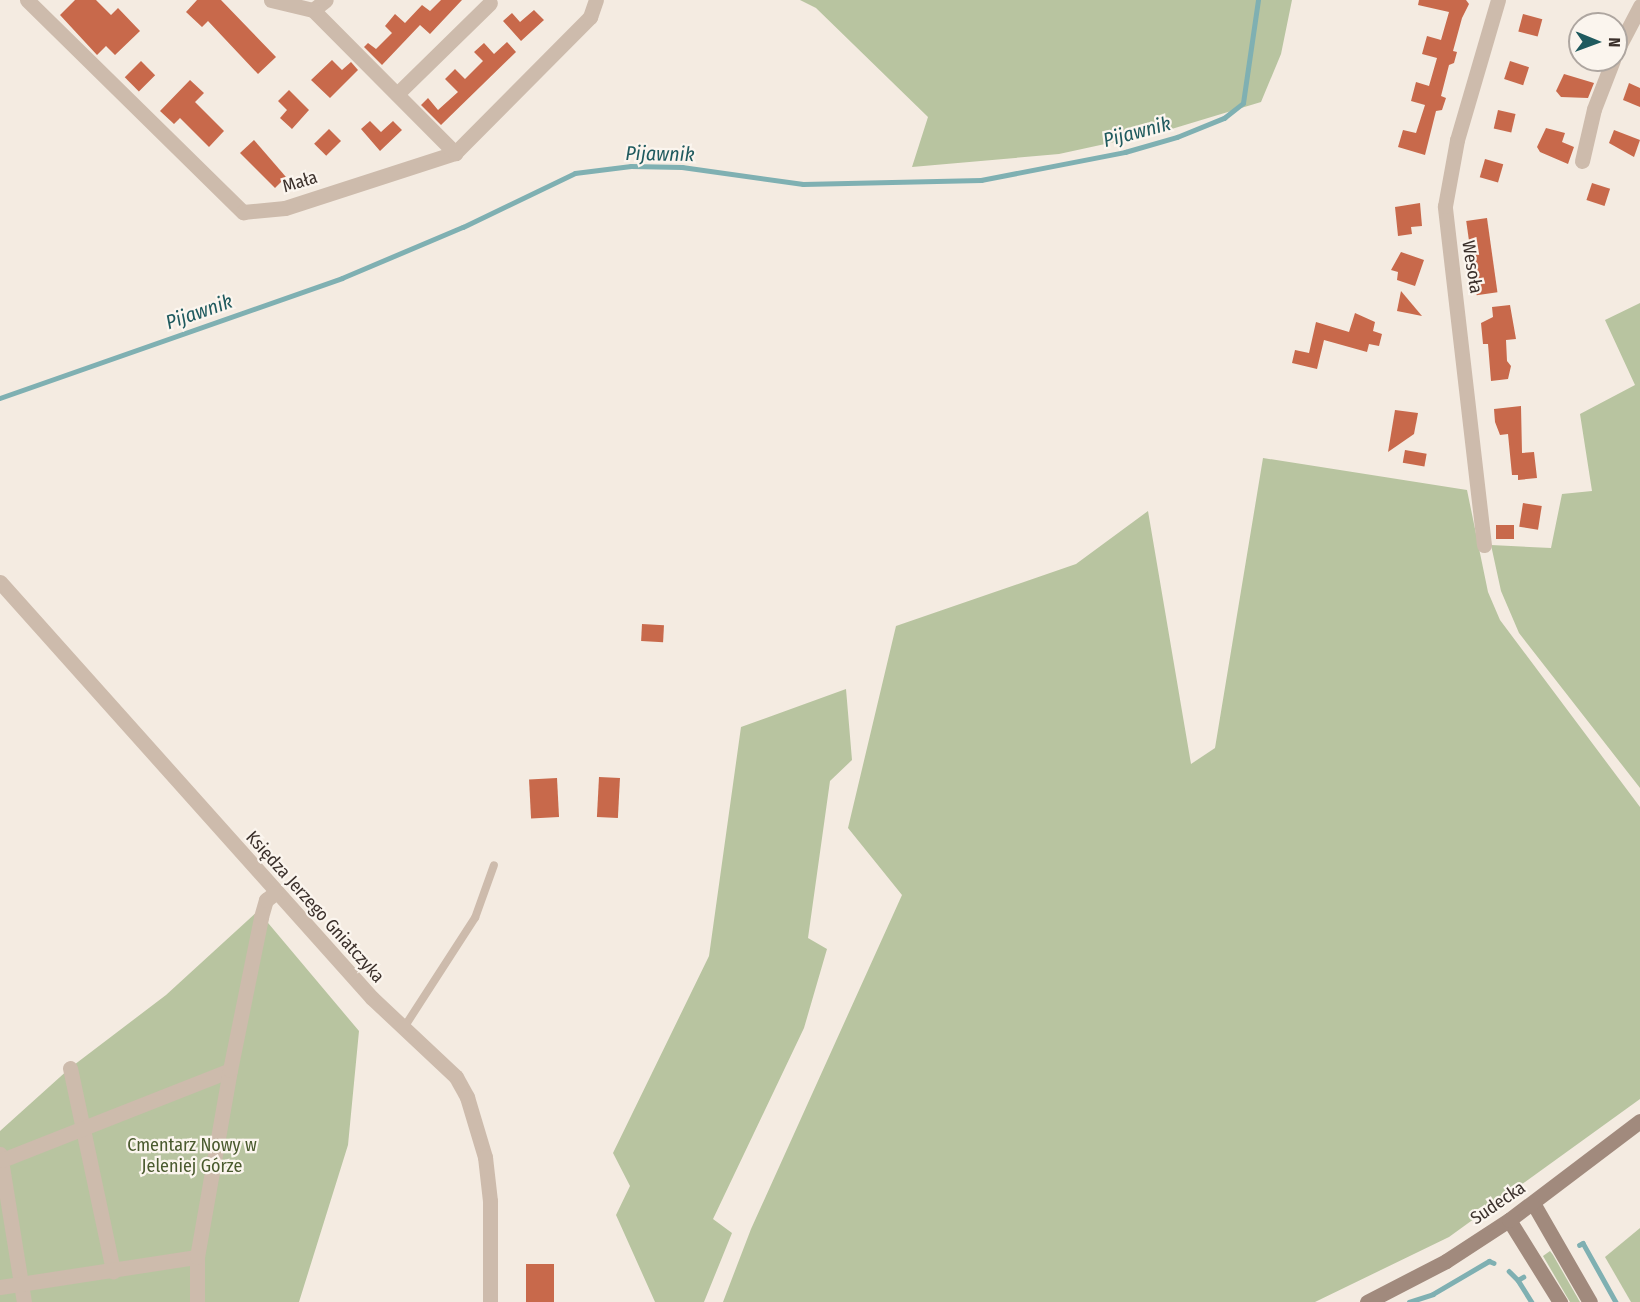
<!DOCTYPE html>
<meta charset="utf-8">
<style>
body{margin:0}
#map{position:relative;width:1640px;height:1302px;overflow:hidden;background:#f4ebe1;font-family:"Fira Sans Condensed",sans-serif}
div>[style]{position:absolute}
.green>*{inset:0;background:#b8c4a0}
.stream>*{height:4.5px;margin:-2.25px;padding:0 2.25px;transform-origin:2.25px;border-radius:2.25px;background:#7fb0b2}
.building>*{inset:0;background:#c8694b;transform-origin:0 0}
.lane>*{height:8px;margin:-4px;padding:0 4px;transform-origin:4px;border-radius:4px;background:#cdbbac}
.street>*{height:15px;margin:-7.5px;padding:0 7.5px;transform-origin:7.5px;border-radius:7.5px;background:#cdbbac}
.secondary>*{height:15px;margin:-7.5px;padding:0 7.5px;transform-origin:7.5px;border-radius:7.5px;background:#a18a7d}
span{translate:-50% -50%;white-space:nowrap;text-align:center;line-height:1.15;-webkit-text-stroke:4.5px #fbf5ee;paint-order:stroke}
.street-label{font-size:18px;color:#3b302b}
.park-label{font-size:18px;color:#4a5a2e}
.water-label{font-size:20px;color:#1f5a5e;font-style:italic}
.north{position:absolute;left:1568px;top:12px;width:60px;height:60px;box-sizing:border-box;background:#fbf5ee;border:2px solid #aea6a0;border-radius:50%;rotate:91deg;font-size:16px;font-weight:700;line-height:24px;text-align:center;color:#3b302b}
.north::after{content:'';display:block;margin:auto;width:21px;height:27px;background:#1f5a5e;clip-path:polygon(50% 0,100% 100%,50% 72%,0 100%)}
</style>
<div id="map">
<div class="green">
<i style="clip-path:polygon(800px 0,1292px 0,1281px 54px,1261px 102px,1165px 131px,1059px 154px,912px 167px,928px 117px,816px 8px)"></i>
<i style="clip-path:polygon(1640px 303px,1640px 788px,1519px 633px,1501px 591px,1491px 545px,1551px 548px,1562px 494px,1592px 491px,1580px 414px,1635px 385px,1605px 320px)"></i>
<i style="clip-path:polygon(1263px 458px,1467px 490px,1488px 592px,1500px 620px,1640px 807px,1640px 1099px,1449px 1237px,1315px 1302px,723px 1302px,751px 1229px,902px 895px,848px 828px,896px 626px,1076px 564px,1148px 511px,1191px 764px,1215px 748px)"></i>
<i style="clip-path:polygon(846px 689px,852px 760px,830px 781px,808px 938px,827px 949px,804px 1028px,713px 1219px,732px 1233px,704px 1302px,655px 1302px,616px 1215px,630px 1186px,613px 1153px,709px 956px,741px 727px)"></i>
<i style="clip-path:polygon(258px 911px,359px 1031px,348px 1145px,299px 1302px,0 1302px,0 1131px,70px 1068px,166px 995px)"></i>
<i style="clip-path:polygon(1640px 1228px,1640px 1302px,1631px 1302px,1605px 1257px)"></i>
<i style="clip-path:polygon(1550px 1251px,1553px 1255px,1580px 1302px,1570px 1302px,1567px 1297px,1543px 1256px)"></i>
</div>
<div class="stream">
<i style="left:0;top:398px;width:362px;rotate:-19.3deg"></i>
<i style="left:342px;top:278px;width:131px;rotate:-22.9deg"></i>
<i style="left:463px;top:227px;width:124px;rotate:-25.7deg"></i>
<i style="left:575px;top:173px;width:56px;rotate:-7.1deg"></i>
<i style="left:631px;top:166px;width:51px;rotate:1.1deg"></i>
<i style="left:682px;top:167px;width:122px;rotate:8deg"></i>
<i style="left:803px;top:184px;width:178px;rotate:-1.3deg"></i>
<i style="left:981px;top:180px;width:147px;rotate:-11deg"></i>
<i style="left:1125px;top:152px;width:54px;rotate:-16.1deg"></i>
<i style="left:1177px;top:137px;width:51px;rotate:-22deg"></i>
<i style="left:1224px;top:118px;width:24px;rotate:-38deg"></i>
<i style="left:1243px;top:103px;width:104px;rotate:-81.7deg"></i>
<i style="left:1579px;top:1245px;width:4px;rotate:-27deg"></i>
<i style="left:1583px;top:1243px;width:68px;rotate:60.8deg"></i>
<i style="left:1509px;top:1271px;width:13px;rotate:45deg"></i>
<i style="left:1518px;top:1280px;width:6px;rotate:-31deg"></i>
<i style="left:1518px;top:1280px;width:26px;rotate:58deg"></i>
<i style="left:1409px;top:1302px;width:25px;rotate:-18deg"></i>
<i style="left:1433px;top:1294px;width:65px;rotate:-30.5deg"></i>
<i style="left:1489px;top:1261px;width:5px;rotate:22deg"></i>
</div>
<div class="building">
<i style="clip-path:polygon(75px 0,96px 0,111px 15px,118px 8px,140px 31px,115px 55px,106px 46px,97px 55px,60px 15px)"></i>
<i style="clip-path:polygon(197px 0,221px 0,276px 57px,258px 74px,208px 21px,202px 27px,186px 12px)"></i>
<i style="clip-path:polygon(441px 0,462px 0,430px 34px,420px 25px,382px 65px,364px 47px,368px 43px,376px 49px,392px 33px,385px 26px,395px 14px,405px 23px,422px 5px,430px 11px)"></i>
<i style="clip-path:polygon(1419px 0,1466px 0,1469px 4px,1462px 18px,1453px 51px,1457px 52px,1454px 63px,1449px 65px,1441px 96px,1446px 98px,1442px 110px,1436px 111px,1425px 155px,1398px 147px,1403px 130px,1416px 133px,1425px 105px,1411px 101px,1416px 82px,1429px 86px,1437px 58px,1422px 54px,1427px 36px,1441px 40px,1449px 12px,1418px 5px)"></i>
<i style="clip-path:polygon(534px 10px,544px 20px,521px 41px,503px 21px,512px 13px,520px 22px)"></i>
<i style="left:1523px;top:14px;width:20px;height:18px;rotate:15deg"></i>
<i style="clip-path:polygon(507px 42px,516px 52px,441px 125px,421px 105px,428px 98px,438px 110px,458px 92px,445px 79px,455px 69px,465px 79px,483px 61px,474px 52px,484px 43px,494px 54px)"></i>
<i style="clip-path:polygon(332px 60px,342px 70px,351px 62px,358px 70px,330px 98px,311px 80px)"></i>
<i style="left:141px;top:61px;width:20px;height:23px;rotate:45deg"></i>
<i style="left:1510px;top:61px;width:20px;height:19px;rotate:18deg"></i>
<i style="clip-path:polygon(1564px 74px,1594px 83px,1588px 98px,1561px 97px,1556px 91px)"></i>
<i style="clip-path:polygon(190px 80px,204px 93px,195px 102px,224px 131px,209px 147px,180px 118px,174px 124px,160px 111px)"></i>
<i style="clip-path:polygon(1629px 83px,1640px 88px,1640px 107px,1623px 100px)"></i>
<i style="clip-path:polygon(289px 90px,309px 110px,292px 129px,280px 118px,287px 110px,278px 101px)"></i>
<i style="left:1498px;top:110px;width:18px;height:19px;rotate:13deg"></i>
<i style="clip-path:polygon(370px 121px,381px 132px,393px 121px,402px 130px,380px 151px,361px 129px)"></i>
<i style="clip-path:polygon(1546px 128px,1565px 133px,1562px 142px,1574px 147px,1568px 164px,1540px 152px,1537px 147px)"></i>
<i style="left:329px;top:129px;width:17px;height:21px;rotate:45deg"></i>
<i style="clip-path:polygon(1614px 130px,1640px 140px,1634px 157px,1609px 143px)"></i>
<i style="clip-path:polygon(254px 140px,286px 177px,275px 188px,240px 153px)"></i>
<i style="left:1485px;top:159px;width:19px;height:19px;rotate:16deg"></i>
<i style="left:1592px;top:183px;width:19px;height:18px;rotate:18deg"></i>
<i style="clip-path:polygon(1420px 203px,1422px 226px,1411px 227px,1412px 234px,1398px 236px,1395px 207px)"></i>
<i style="left:1487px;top:218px;width:75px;height:21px;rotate:82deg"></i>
<i style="clip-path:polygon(1401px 252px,1424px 260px,1415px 286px,1397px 280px,1398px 272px,1391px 270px)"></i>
<i style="clip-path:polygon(1401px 291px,1422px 316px,1397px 311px)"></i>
<i style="clip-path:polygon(1510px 305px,1516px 339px,1506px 340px,1507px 361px,1511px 366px,1508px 379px,1491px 381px,1488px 344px,1483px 344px,1481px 323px,1493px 317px,1492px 307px)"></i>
<i style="clip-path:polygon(1355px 313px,1375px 322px,1373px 331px,1382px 334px,1379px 346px,1369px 344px,1367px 352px,1324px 340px,1317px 369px,1292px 363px,1295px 350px,1309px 353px,1316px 322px,1349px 332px)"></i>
<i style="clip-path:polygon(1521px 406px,1522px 453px,1534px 452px,1537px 478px,1518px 480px,1518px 475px,1512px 475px,1508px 434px,1500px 435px,1495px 422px,1494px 409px)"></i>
<i style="clip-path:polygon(1395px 410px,1418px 413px,1414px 434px,1388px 452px)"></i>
<i style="left:1405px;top:450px;width:22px;height:13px;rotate:10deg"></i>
<i style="left:1523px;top:503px;width:19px;height:24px;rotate:9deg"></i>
<i style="left:1496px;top:525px;width:18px;height:14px"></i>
<i style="left:642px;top:624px;width:22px;height:17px;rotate:3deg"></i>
<i style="left:599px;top:777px;width:21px;height:40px;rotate:3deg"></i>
<i style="left:557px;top:778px;width:39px;height:28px;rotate:87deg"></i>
<i style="left:526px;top:1264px;width:28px;height:38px"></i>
</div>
<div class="lane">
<i style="left:405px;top:1026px;width:129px;rotate:-57.1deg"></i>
<i style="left:475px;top:918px;width:56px;rotate:-70.3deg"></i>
</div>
<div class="street">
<i style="left:27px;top:0;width:303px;rotate:44.5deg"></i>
<i style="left:243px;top:212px;width:42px;rotate:-5.4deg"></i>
<i style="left:285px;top:208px;width:179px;rotate:-17.9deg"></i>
<i style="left:455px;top:153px;width:192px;rotate:-45.2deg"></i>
<i style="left:590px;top:17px;width:18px;rotate:-71deg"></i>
<i style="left:271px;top:0;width:43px;rotate:13.4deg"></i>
<i style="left:313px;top:10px;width:16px;rotate:-38deg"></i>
<i style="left:313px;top:10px;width:202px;rotate:45.2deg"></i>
<i style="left:1616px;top:52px;width:52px;rotate:-62.4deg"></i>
<i style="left:397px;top:94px;width:130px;rotate:-44.4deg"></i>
<i style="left:1582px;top:161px;width:53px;rotate:-77deg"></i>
<i style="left:1594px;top:109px;width:53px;rotate:-68.8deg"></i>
<i style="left:1484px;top:545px;width:341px;rotate:-96.6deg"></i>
<i style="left:1445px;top:206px;width:67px;rotate:-79.7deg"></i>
<i style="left:1457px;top:140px;width:146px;rotate:-73.7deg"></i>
<i style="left:0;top:582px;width:558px;rotate:48.2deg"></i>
<i style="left:372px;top:998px;width:115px;rotate:43.2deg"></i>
<i style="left:456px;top:1077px;width:23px;rotate:61deg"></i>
<i style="left:467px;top:1097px;width:63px;rotate:73.3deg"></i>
<i style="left:485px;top:1157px;width:44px;rotate:83.5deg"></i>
<i style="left:490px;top:1201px;width:101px;rotate:90deg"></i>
<i style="left:70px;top:1068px;width:208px;rotate:78deg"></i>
<i style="left:0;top:1154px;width:150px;rotate:80.8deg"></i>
<i style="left:2px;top:1160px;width:245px;rotate:-21.5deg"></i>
<i style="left:0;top:1287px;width:199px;rotate:-8.7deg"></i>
<i style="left:197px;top:1302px;width:45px;rotate:-90deg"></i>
<i style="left:197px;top:1257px;width:190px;rotate:-80deg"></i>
<i style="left:230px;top:1070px;width:156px;rotate:-78.5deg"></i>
<i style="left:261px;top:917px;width:18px;rotate:-74deg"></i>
<i style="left:266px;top:900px;width:11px;rotate:-38deg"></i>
</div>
<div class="secondary">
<i style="left:1533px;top:1203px;width:114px;rotate:60.1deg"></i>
<i style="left:1509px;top:1220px;width:97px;rotate:58.1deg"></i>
<i style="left:1367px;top:1302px;width:89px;rotate:-27.4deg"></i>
<i style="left:1446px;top:1261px;width:75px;rotate:-33.1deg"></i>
<i style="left:1509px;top:1220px;width:164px;rotate:-37.1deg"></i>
</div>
<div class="street-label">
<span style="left:300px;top:182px;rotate:-17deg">Mała</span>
<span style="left:1472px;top:267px;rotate:81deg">Wesoła</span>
<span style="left:315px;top:907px;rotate:48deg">Księdza Jerzego Gniatczyka</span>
<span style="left:1498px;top:1203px;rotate:-34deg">Sudecka</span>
</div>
<div class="park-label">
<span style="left:192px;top:1156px">Cmentarz Nowy w<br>Jeleniej Górze</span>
</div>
<div class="water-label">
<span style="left:1137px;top:132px;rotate:-15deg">Pijawnik</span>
<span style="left:660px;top:154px;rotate:1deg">Pijawnik</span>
<span style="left:199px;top:312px;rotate:-19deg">Pijawnik</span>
</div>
<div class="north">N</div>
</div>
